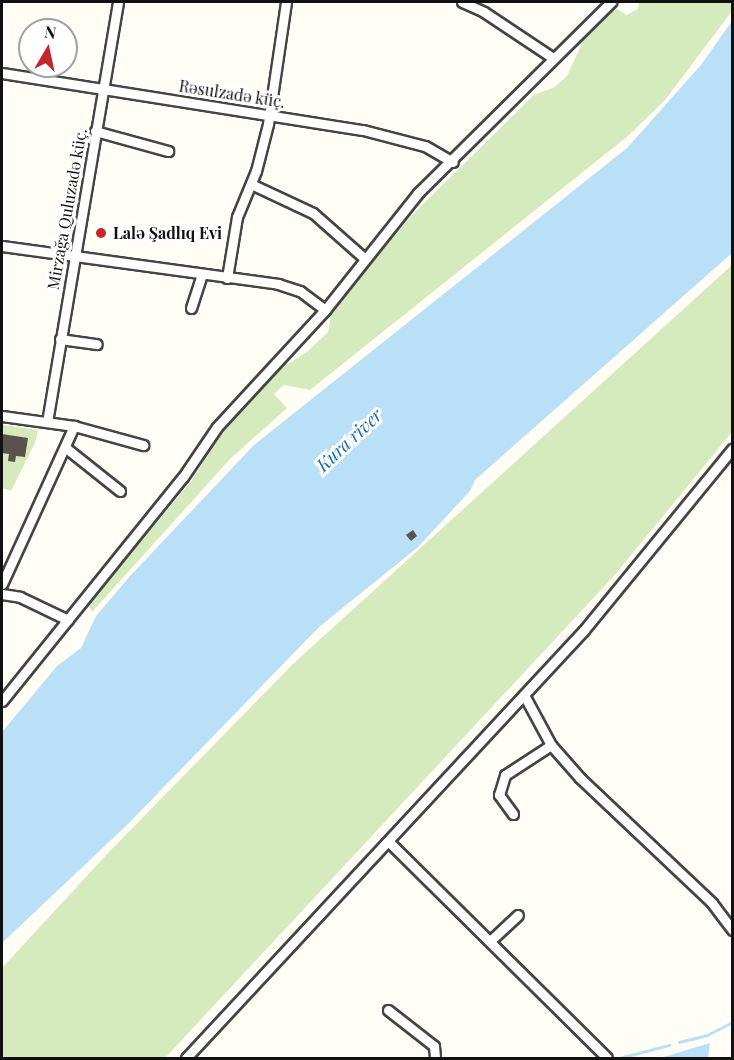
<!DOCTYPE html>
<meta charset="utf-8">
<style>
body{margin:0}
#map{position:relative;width:734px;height:1060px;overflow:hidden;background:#fffdf5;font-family:"Playfair Display",serif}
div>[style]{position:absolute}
.green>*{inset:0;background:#d5ebbd}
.water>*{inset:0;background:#b9e0f7}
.stream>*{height:3px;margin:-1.5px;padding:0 1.5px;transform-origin:1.5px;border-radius:1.5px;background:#b9e0f7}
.building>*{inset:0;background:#5a524d}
.roads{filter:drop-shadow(2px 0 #444) drop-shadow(-2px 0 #444) drop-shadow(0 2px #444) drop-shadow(0 -2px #444)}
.street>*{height:9px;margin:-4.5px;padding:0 4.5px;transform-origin:4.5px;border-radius:4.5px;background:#fff}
.dots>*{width:16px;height:16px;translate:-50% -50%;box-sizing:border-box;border:3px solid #fff;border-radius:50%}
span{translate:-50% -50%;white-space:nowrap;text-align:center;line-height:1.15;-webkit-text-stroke:6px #fff;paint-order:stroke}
.street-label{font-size:16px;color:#111}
.poi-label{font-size:16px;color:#111;font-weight:700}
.left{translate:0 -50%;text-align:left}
.water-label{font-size:18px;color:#1768a6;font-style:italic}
.frame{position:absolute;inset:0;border:3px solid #111;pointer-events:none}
.north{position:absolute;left:18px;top:18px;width:60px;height:60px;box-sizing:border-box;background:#fff;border:2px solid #a0a0a0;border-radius:50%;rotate:9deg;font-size:16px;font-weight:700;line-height:24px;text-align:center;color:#111}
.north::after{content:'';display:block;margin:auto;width:21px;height:27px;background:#c4262e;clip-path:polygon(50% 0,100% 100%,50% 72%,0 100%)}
</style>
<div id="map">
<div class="green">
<i style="clip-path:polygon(639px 2px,732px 2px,732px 11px,665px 100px,628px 136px,310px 390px,284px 385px,274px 394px,287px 408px,231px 458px,92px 612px,88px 605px,193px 479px,219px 436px,280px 369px,307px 352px,328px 332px,332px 311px,411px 216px,534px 95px,555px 87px,567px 76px,584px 39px,601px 19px,615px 8px,627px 15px,638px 9px)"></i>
<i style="clip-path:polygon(732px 265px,732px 432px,613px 577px,165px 1058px,2px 1058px,2px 968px,108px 853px,294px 663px)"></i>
<i style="clip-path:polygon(2px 425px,38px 430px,35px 443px,11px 491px,2px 488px)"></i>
</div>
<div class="water">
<i style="clip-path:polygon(732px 21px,732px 253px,475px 480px,470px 491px,418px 547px,319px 627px,128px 824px,2px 943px,2px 732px,57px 666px,81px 648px,96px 616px,131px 575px,254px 445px,627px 148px,701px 65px)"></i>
<i style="clip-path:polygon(710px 1043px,708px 1058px,660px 1058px)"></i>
</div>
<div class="stream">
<i style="left:679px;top:1042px;width:29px;rotate:-14deg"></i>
<i style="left:707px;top:1035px;width:28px;rotate:-27deg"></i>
<i style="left:619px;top:1058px;width:52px;rotate:-14.6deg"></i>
</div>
<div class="building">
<i style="clip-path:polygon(2px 434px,28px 438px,25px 457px,16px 456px,15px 462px,8px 461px,9px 454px,2px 453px)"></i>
<i style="clip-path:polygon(413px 530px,417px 536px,411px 541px,406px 535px)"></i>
</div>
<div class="roads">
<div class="street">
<i style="left:462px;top:2px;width:24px;rotate:24deg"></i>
<i style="left:484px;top:12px;width:83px;rotate:33.7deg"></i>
<i style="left:2px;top:73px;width:365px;rotate:9deg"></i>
<i style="left:363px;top:130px;width:64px;rotate:14.5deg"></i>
<i style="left:425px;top:146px;width:32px;rotate:30deg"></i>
<i style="left:95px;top:131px;width:76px;rotate:15.3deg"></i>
<i style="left:251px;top:184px;width:68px;rotate:25.1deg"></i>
<i style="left:313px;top:213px;width:69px;rotate:41.5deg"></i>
<i style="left:2px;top:246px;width:279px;rotate:7.8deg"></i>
<i style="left:278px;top:284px;width:23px;rotate:18deg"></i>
<i style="left:300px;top:291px;width:31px;rotate:37deg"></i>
<i style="left:227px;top:278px;width:62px;rotate:-80.7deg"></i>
<i style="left:237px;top:217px;width:50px;rotate:-67.6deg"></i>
<i style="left:256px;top:171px;width:49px;rotate:-75.7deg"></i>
<i style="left:268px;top:124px;width:123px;rotate:-81.6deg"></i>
<i style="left:191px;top:308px;width:35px;rotate:-72deg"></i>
<i style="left:60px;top:339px;width:37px;rotate:8deg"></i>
<i style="left:2px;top:416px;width:73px;rotate:7.9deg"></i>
<i style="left:74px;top:426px;width:72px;rotate:15.4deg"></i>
<i style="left:47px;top:422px;width:426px;rotate:-80.4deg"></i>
<i style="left:66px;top:448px;width:69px;rotate:38.5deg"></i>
<i style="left:2px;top:584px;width:174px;rotate:-65.5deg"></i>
<i style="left:2px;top:594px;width:18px;rotate:9deg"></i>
<i style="left:20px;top:597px;width:53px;rotate:25.6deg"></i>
<i style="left:524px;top:695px;width:57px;rotate:61.6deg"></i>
<i style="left:551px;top:745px;width:44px;rotate:48.7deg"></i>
<i style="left:580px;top:778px;width:182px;rotate:43.4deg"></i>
<i style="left:712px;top:903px;width:34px;rotate:53deg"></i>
<i style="left:2px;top:701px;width:288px;rotate:-51.1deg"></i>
<i style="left:183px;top:477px;width:60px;rotate:-55.8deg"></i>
<i style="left:217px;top:427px;width:159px;rotate:-47.3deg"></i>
<i style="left:325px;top:310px;width:149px;rotate:-51.5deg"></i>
<i style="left:418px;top:193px;width:272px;rotate:-44.7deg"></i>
<i style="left:513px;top:814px;width:24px;rotate:-126deg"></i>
<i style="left:499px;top:795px;width:21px;rotate:-73deg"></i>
<i style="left:505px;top:775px;width:55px;rotate:-33.1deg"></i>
<i style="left:390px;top:843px;width:305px;rotate:44.7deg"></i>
<i style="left:490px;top:941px;width:38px;rotate:-43deg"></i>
<i style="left:388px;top:1010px;width:58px;rotate:38deg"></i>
<i style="left:434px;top:1046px;width:12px;rotate:85deg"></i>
<i style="left:186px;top:1058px;width:584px;rotate:-47.08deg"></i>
<i style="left:584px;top:630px;width:234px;rotate:-50.7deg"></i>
</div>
</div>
<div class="dots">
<i style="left:101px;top:233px;background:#c4262e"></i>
</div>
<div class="street-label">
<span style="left:232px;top:94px;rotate:9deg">Rəsulzadə küç.</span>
<span style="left:67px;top:209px;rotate:-80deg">Mirzağa Quluzadə küç.</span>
</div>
<div class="poi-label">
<span class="left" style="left:113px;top:233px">Lalə Şadlıq Evi</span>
</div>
<div class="water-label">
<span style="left:349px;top:440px;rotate:-43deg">Kura river</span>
</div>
<div class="frame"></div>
<div class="north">N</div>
</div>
